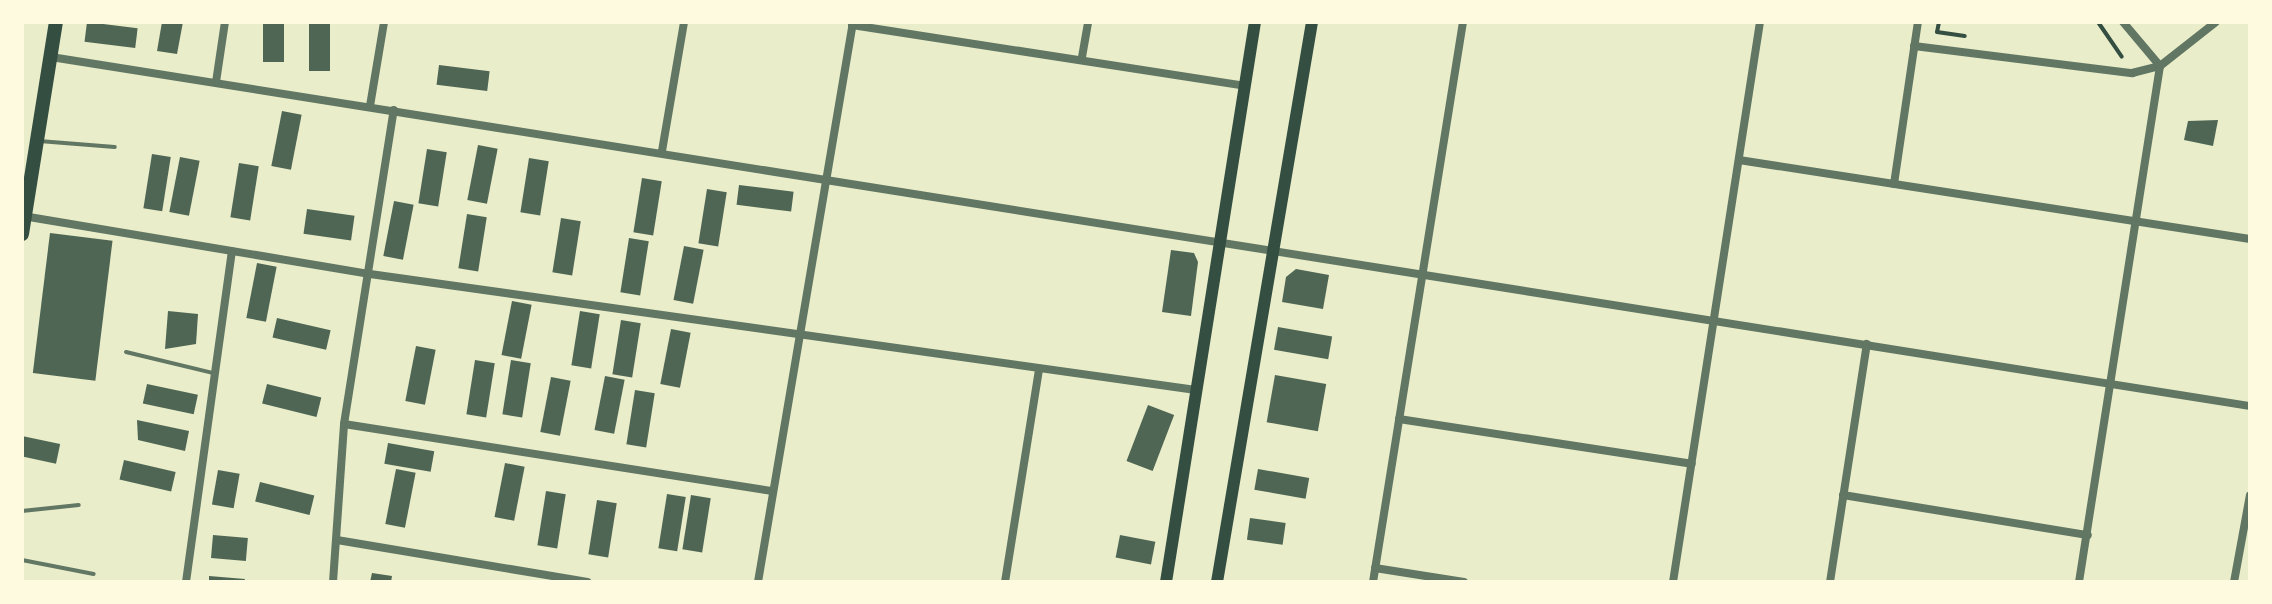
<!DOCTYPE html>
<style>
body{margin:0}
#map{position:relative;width:2272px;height:604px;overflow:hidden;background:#e9edc9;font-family:"Nunito Sans",sans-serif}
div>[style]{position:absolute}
.building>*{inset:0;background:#4f6655;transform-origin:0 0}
.path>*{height:4px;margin:-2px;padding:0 2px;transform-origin:2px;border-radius:2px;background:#344e41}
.service>*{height:4px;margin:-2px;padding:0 2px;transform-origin:2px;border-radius:2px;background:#617663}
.minor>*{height:8px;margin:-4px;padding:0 4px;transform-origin:4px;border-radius:4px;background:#617663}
.secondary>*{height:12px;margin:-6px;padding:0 6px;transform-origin:6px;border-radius:6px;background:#344e41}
.primary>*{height:14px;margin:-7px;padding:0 7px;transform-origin:7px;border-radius:7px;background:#344e41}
span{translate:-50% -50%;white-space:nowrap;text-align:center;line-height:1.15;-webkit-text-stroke:6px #fefae0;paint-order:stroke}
.frame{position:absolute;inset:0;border:24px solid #fefae0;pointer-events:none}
</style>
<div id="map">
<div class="building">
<i style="left:87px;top:22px;width:51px;height:20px;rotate:7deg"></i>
<i style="clip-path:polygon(162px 22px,183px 22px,177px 54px,157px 51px)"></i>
<i style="left:263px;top:22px;width:21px;height:40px"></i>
<i style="left:309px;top:22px;width:21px;height:49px"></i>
<i style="left:439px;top:65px;width:51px;height:20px;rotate:7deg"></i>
<i style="left:282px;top:111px;width:20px;height:56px;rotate:11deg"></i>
<i style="clip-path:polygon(2218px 120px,2213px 146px,2184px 140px,2188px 121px)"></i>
<i style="left:478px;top:145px;width:20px;height:56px;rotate:11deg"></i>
<i style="left:427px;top:149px;width:20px;height:55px;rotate:9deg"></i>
<i style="left:152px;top:154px;width:19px;height:55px;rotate:9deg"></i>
<i style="left:180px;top:157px;width:20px;height:56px;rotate:11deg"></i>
<i style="left:529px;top:158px;width:20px;height:55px;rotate:9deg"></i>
<i style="left:239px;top:163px;width:20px;height:55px;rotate:9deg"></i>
<i style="left:642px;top:178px;width:20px;height:55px;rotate:9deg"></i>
<i style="left:739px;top:185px;width:55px;height:20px;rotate:7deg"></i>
<i style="left:707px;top:189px;width:20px;height:55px;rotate:9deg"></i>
<i style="left:394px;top:201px;width:20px;height:56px;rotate:11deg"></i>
<i style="left:307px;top:209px;width:48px;height:25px;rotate:8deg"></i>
<i style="left:467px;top:214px;width:20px;height:55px;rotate:9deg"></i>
<i style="left:561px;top:218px;width:20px;height:55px;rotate:9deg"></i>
<i style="left:50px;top:233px;width:63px;height:141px;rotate:7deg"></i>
<i style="left:629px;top:238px;width:20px;height:55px;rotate:9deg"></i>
<i style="left:684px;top:246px;width:20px;height:55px;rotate:11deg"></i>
<i style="clip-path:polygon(1171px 250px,1194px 253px,1198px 262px,1191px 316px,1162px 312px)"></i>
<i style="left:257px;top:263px;width:20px;height:56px;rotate:11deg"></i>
<i style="clip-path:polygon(1296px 269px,1329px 275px,1323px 309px,1282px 302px,1286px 277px)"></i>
<i style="left:512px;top:301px;width:20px;height:55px;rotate:11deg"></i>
<i style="clip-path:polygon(168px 311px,198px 314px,196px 344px,165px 349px)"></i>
<i style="left:580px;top:311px;width:20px;height:55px;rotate:9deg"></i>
<i style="left:277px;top:318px;width:55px;height:20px;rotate:13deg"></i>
<i style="left:621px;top:320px;width:20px;height:55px;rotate:9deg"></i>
<i style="left:1278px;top:327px;width:55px;height:23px;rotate:10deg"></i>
<i style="left:671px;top:329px;width:20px;height:56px;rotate:11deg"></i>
<i style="left:416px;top:346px;width:20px;height:56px;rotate:11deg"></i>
<i style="left:475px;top:360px;width:20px;height:55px;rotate:9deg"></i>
<i style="left:511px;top:360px;width:20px;height:55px;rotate:9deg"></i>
<i style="left:1275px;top:375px;width:52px;height:48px;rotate:10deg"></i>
<i style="left:605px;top:376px;width:20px;height:55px;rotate:11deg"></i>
<i style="left:551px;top:377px;width:20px;height:56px;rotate:11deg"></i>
<i style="left:147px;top:384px;width:52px;height:20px;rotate:12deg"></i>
<i style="left:267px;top:384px;width:56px;height:20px;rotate:14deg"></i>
<i style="left:635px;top:390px;width:20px;height:55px;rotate:9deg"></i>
<i style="left:1148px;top:405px;width:28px;height:60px;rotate:21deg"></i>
<i style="clip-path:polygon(137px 420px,189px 431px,185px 451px,138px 440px)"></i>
<i style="left:22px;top:436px;width:39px;height:20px;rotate:12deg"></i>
<i style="left:388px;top:443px;width:47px;height:21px;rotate:10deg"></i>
<i style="left:124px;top:460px;width:53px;height:20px;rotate:13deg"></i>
<i style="left:505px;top:463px;width:20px;height:55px;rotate:11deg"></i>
<i style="left:396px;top:469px;width:20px;height:56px;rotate:11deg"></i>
<i style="left:1258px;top:469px;width:52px;height:21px;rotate:10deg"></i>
<i style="left:218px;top:470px;width:22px;height:35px;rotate:10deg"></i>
<i style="left:260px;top:482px;width:56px;height:20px;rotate:14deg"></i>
<i style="left:546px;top:491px;width:20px;height:55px;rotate:9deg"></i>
<i style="left:667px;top:494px;width:19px;height:55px;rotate:9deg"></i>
<i style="left:691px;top:495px;width:20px;height:55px;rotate:9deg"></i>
<i style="left:597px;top:500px;width:20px;height:55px;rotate:9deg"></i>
<i style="left:1250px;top:518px;width:36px;height:22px;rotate:8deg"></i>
<i style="left:213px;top:535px;width:35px;height:23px;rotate:5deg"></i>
<i style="left:1120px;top:535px;width:36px;height:23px;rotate:11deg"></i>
<i style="clip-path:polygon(372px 573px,392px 576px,391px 582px,370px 582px)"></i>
<i style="clip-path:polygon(209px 576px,245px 579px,244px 582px,209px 582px)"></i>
</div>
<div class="path">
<i style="left:1939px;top:22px;width:10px;rotate:101deg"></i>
<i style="left:1937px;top:32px;width:28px;rotate:8deg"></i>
<i style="left:2098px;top:22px;width:42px;rotate:55.6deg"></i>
</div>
<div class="service">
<i style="left:39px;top:141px;width:76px;rotate:4.5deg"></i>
<i style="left:126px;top:352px;width:89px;rotate:13.6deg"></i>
<i style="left:22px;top:511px;width:57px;rotate:-6deg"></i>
<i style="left:22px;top:560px;width:73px;rotate:11deg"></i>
</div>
<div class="minor">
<i style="left:2123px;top:22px;width:57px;rotate:49.9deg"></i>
<i style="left:852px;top:25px;width:398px;rotate:8.8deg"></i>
<i style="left:1914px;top:46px;width:220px;rotate:7.1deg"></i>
<i style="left:2132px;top:73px;width:29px;rotate:-14deg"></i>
<i style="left:51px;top:57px;width:2227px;rotate:9.02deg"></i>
<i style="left:1082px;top:57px;width:36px;rotate:-80deg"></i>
<i style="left:216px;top:82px;width:61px;rotate:-81.5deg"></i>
<i style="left:370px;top:106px;width:85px;rotate:-80.5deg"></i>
<i style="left:662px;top:151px;width:131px;rotate:-80.3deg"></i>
<i style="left:1739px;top:160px;width:517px;rotate:8.79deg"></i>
<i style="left:1894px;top:184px;width:164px;rotate:-81.6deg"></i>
<i style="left:23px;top:216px;width:352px;rotate:9.5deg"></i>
<i style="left:370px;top:274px;width:834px;rotate:7.99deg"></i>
<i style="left:1399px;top:419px;width:296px;rotate:8.7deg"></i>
<i style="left:344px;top:424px;width:434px;rotate:8.9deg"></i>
<i style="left:1843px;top:495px;width:248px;rotate:9.3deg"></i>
<i style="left:337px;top:540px;width:254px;rotate:9.5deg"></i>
<i style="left:1375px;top:568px;width:90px;rotate:8.9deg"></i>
<i style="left:186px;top:582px;width:334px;rotate:-82.1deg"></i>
<i style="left:333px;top:582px;width:158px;rotate:-86deg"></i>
<i style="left:344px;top:424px;width:318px;rotate:-81deg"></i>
<i style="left:758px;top:582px;width:568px;rotate:-80.37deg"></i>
<i style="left:1005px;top:582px;width:215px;rotate:-80.9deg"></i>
<i style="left:1373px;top:582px;width:567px;rotate:-80.87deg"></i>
<i style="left:1673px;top:582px;width:567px;rotate:-81.17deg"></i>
<i style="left:1830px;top:582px;width:241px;rotate:-81.2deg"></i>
<i style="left:2079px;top:582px;width:522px;rotate:-81.08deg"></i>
<i style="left:2160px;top:66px;width:71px;rotate:-38.2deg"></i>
<i style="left:2234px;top:582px;width:88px;rotate:-79.6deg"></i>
</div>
<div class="secondary">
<i style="left:1166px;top:582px;width:567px;rotate:-80.97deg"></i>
<i style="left:1217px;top:582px;width:568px;rotate:-80.37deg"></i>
</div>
<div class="primary">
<i style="left:22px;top:234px;width:215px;rotate:-80.9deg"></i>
</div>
<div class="frame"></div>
</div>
